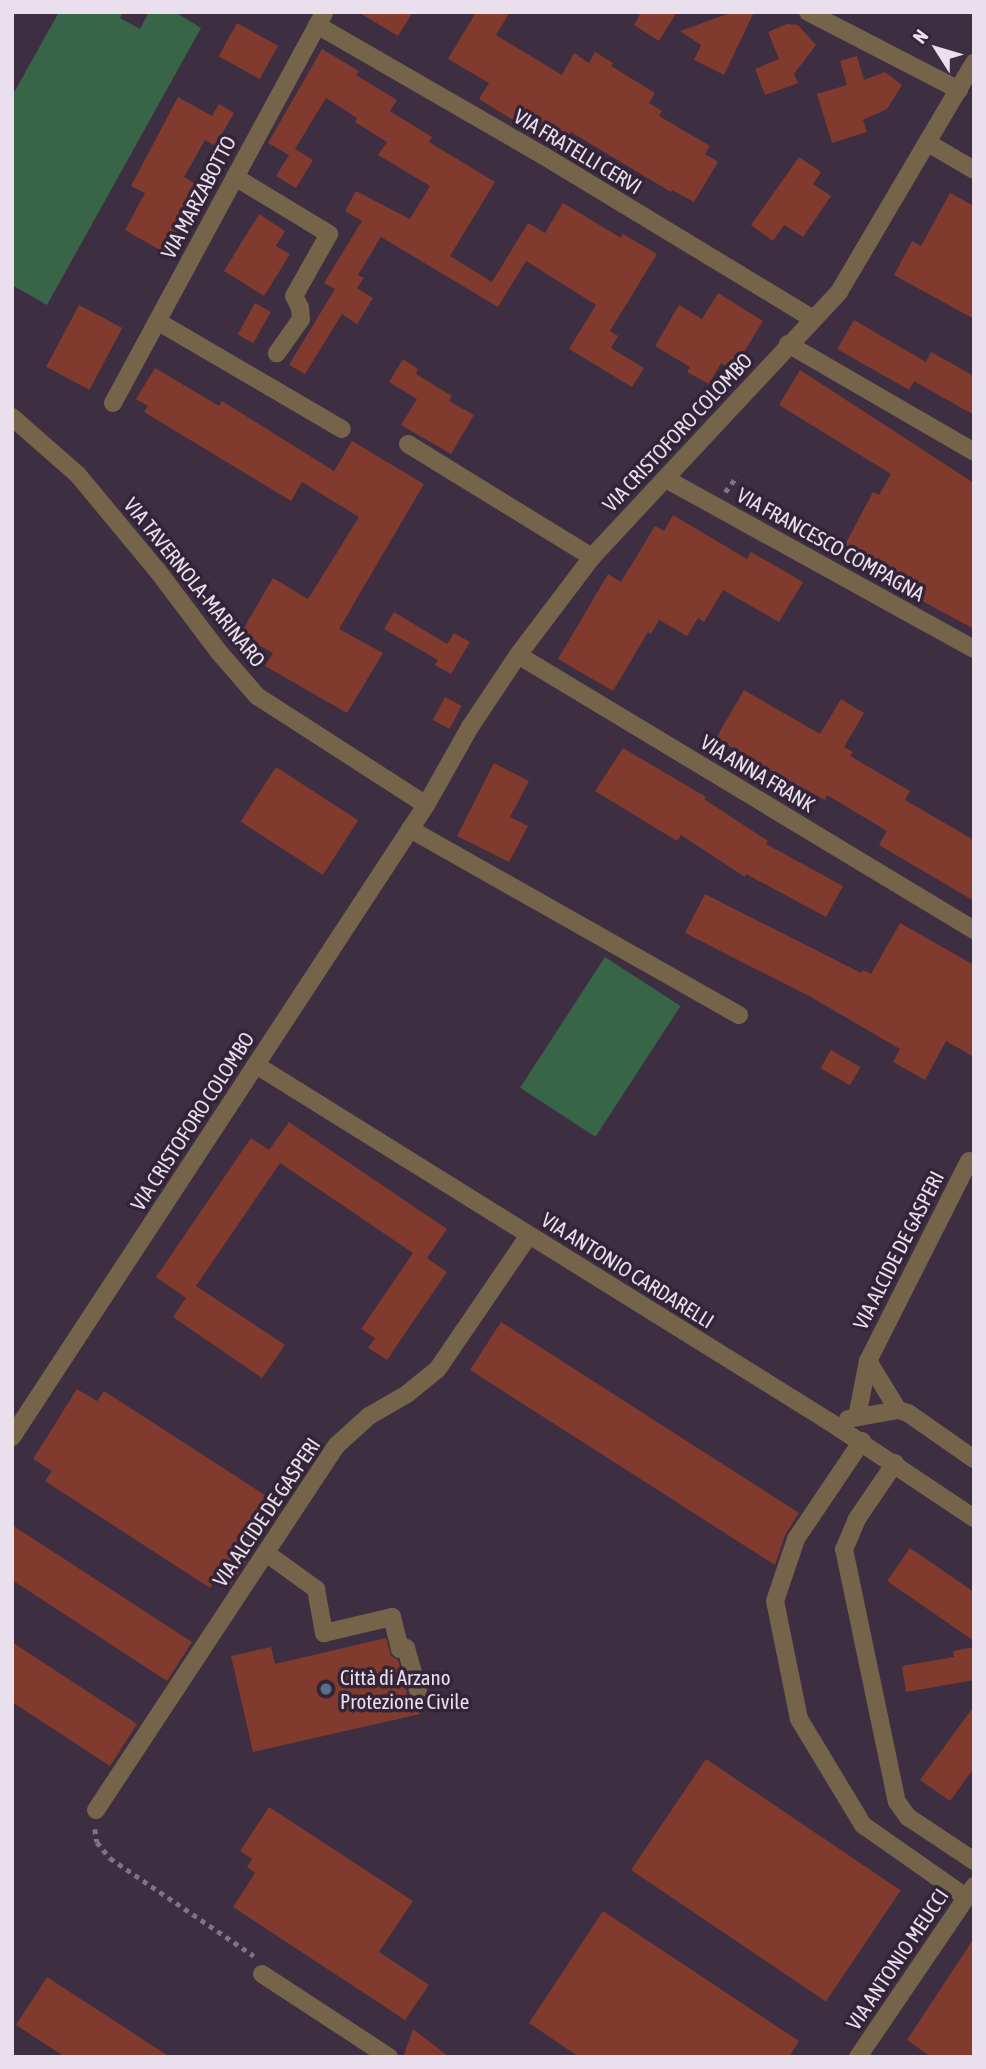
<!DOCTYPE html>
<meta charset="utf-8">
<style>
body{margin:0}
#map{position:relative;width:986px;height:2069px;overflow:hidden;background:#3d2e42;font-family:"Asap Condensed",sans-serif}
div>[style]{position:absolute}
.green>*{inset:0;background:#386448;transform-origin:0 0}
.building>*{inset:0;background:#813a2e;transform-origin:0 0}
.path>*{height:4.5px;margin-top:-2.25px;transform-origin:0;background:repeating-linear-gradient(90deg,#807384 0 5px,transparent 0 10px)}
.minor>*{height:18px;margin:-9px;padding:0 9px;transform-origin:9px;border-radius:9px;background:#76644a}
.dots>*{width:19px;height:19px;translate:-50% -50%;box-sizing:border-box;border:4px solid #332438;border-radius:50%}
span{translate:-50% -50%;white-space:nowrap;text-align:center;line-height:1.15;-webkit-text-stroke:7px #332438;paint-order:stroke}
.street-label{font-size:21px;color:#eae0ed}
.poi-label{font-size:21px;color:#eae0ed}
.left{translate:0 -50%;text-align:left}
.frame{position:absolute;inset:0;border:14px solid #eae0ed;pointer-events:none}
.north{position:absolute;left:902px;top:14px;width:70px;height:70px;-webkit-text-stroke:5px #332438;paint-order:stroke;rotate:307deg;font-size:19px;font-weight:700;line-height:28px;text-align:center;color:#eae0ed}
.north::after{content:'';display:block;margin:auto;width:24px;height:32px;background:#eae0ed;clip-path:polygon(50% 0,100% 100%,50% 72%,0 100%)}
</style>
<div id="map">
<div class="green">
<i style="clip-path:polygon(59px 12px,123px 12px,120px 18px,140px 29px,149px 12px,175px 12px,201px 28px,47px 305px,12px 285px,12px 96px)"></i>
<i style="left:605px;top:957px;width:90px;height:156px;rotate:33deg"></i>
</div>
<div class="building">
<i style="clip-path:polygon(358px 12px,413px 12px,398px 36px)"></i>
<i style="clip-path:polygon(476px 12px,510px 12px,496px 35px,562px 75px,574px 53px,589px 63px,595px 52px,613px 63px,611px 66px,655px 93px,649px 103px,662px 111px,659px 116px,710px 146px,705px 154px,718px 162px,694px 202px,672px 190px,671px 192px,571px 132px,564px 142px,524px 118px,520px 124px,479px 99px,489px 83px,448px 59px)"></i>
<i style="clip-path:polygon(641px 12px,677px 12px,659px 41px,634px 25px)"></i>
<i style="clip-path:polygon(733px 12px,754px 12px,724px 75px,694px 60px,701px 45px,680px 31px)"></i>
<i style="left:237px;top:23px;width:47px;height:38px;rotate:29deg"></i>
<i style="clip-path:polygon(787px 24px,798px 25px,816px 45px,794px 74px,798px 83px,765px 95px,755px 69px,779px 59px,768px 32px)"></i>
<i style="clip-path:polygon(322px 49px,359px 71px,356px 75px,397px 100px,390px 111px,432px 137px,429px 142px,495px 182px,450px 256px,492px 282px,528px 223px,545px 233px,563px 203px,621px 238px,623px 234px,657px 254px,610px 331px,618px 336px,611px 348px,644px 368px,632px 387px,569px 349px,596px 305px,526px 261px,498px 307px,381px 237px,358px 275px,364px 278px,357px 288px,373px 298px,357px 324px,342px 314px,305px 374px,289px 365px,335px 289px,324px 283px,362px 221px,345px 211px,356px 191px,410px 219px,430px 186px,378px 155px,387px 142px,355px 122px,357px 118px,326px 98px,295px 149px,313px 160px,296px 188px,276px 176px,289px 155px,268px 143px)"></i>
<i style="clip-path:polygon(857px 56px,864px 80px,885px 72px,902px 85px,887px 109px,863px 120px,867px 132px,832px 143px,817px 94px,847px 85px,840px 61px)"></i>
<i style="clip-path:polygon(178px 97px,212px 116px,219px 104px,234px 113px,215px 146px,205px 140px,184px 177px,204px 189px,167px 254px,125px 230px,145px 193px,131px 186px)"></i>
<i style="clip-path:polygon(799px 157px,821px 172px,813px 184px,831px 196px,803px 237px,784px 225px,773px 241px,751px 225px)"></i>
<i style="clip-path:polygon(950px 193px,974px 206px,974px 319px,894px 275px,912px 241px,921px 246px)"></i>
<i style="clip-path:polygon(259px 214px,285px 231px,276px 246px,290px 254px,264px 296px,224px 271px)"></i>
<i style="clip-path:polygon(718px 293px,763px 321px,733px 370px,721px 363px,709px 384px,687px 372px,690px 367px,655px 346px,679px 305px,702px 319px)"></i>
<i style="left:255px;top:303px;width:18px;height:36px;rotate:29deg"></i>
<i style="left:79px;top:305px;width:49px;height:70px;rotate:28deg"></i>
<i style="clip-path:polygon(854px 320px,926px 362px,931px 352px,974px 376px,974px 415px,914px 381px,909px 390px,837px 349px)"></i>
<i style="clip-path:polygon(403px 359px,418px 369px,416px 374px,452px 396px,449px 401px,474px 415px,451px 454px,401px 425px,417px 399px,389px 382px)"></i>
<i style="clip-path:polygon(155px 368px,219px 406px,222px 401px,334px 471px,352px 441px,424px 484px,339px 629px,383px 653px,347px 713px,265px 666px,273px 653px,240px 635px,273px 578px,308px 599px,359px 517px,302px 482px,291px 501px,144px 412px,148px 406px,136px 399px)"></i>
<i style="clip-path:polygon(800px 370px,974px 483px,974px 629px,839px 556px,873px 492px,879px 495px,891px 474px,779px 405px)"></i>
<i style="clip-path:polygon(673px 515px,747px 559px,751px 552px,803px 582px,779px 622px,723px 590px,704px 622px,698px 618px,687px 636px,659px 620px,651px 634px,648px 632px,613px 691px,558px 659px,608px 574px,621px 582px,655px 526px,664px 531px)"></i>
<i style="clip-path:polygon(394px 612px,447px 644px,454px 633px,470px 642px,451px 674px,435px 665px,438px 660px,384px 629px)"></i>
<i style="clip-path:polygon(744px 690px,820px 734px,841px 699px,864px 713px,844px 747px,853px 752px,850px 756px,910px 791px,905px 800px,974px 840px,974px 901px,879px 845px,887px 831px,827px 795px,825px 800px,784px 778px,716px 738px)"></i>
<i style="left:445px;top:697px;width:19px;height:26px;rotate:28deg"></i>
<i style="clip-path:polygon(623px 748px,706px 797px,704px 799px,768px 841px,766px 844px,843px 886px,826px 917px,746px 874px,745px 877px,681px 835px,677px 841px,595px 791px)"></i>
<i style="clip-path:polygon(494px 763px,529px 781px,510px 817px,528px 826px,509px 862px,457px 836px)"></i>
<i style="left:276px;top:767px;width:98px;height:65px;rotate:33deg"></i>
<i style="clip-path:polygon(705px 894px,861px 973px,863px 970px,871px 974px,900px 923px,974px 965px,974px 1057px,946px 1041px,925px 1080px,893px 1062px,900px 1049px,809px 996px,685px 933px)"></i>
<i style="left:831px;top:1050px;width:34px;height:21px;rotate:30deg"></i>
<i style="clip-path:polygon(289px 1122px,447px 1229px,427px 1258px,447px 1272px,387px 1360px,368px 1348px,375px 1338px,361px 1329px,413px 1253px,280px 1163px,196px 1286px,285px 1345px,262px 1378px,173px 1317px,186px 1298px,156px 1277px,251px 1138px,269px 1150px)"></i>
<i style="clip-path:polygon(501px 1322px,799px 1513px,785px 1535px,775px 1565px,470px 1370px)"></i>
<i style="clip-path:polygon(77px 1389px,97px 1401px,104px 1391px,268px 1497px,261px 1507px,276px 1516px,230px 1586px,217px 1577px,210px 1588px,45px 1481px,52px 1471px,33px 1459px)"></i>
<i style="clip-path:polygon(12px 1525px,192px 1642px,167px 1681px,12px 1580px)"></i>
<i style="clip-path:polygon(910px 1548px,974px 1592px,974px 1641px,887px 1581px)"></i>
<i style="clip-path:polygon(386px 1638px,391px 1656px,398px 1660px,407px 1694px,417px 1701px,420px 1714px,253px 1752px,231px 1656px,271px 1647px,275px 1664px)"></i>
<i style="clip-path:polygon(12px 1642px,137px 1724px,110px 1766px,12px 1702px)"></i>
<i style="clip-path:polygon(974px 1647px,974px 1680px,906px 1692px,902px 1666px,954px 1657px,953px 1651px)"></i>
<i style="clip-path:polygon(974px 1706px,974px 1768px,950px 1801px,920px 1780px)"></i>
<i style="left:706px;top:1759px;width:235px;height:134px;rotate:34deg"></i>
<i style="clip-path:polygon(269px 1807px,413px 1901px,379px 1952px,429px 1985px,405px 2020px,233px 1907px,255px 1873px,247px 1867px,252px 1859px,240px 1851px)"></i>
<i style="clip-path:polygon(603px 1911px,799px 2041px,789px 2057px,579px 2057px,529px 2023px)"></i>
<i style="clip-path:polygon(974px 1938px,974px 2057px,931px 2057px,907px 2040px)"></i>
<i style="clip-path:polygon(47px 1977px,170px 2057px,65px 2057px,16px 2025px)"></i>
<i style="clip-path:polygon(413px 2029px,449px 2057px,403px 2057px)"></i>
</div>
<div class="path">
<i style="left:725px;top:492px;width:20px;rotate:-53deg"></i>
<i style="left:95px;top:1829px;width:13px;rotate:81deg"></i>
<i style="left:97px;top:1842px;width:21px;rotate:51deg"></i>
<i style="left:110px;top:1858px;width:174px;rotate:34.2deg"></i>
</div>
<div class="minor">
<i style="left:808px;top:12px;width:170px;rotate:27.3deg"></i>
<i style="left:317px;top:25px;width:262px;rotate:30deg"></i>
<i style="left:544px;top:156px;width:315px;rotate:31.2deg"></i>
<i style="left:928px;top:143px;width:53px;rotate:30.4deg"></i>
<i style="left:235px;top:177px;width:110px;rotate:31.2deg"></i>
<i style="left:329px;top:234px;width:71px;rotate:119.4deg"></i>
<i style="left:294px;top:296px;width:13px;rotate:63deg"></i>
<i style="left:300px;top:308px;width:11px;rotate:85deg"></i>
<i style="left:301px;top:319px;width:42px;rotate:125.2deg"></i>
<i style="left:157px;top:321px;width:214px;rotate:30.3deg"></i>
<i style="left:788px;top:344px;width:215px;rotate:30.1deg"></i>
<i style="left:113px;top:403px;width:444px;rotate:-61.6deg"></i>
<i style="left:12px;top:417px;width:88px;rotate:41.3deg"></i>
<i style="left:78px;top:475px;width:124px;rotate:50.3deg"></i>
<i style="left:157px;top:570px;width:101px;rotate:53deg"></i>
<i style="left:218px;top:651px;width:60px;rotate:49.1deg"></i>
<i style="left:257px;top:696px;width:201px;rotate:32.8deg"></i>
<i style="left:408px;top:444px;width:216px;rotate:31.6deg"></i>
<i style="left:666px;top:479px;width:352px;rotate:28.9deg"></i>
<i style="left:518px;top:655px;width:533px;rotate:31.09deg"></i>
<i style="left:410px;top:829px;width:378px;rotate:29.5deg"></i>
<i style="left:256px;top:1065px;width:676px;rotate:31.88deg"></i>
<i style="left:830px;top:1422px;width:173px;rotate:33.7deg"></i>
<i style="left:868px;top:1361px;width:57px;rotate:58.5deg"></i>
<i style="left:857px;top:1417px;width:57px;rotate:-78.9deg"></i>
<i style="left:868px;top:1361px;width:224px;rotate:-63.2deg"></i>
<i style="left:848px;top:1419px;width:51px;rotate:-10.2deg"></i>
<i style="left:898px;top:1410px;width:10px;rotate:17deg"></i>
<i style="left:908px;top:1413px;width:80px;rotate:34.9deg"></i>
<i style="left:12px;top:1437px;width:756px;rotate:-56.77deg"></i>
<i style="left:426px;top:805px;width:90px;rotate:-60.6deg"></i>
<i style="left:470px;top:727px;width:87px;rotate:-56.3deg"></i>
<i style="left:518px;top:655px;width:123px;rotate:-52.9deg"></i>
<i style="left:592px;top:557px;width:362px;rotate:-47deg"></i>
<i style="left:839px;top:292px;width:266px;rotate:-59.5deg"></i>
<i style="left:862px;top:1441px;width:118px;rotate:124deg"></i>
<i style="left:796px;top:1539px;width:65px;rotate:108.7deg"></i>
<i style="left:775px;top:1601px;width:120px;rotate:78.5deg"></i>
<i style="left:799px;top:1719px;width:124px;rotate:58.9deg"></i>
<i style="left:863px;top:1825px;width:126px;rotate:35deg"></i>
<i style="left:895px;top:1463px;width:68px;rotate:124.2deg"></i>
<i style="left:857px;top:1519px;width:33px;rotate:113deg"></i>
<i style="left:844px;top:1549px;width:258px;rotate:78.2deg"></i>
<i style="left:897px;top:1802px;width:19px;rotate:54deg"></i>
<i style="left:908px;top:1817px;width:79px;rotate:33.7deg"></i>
<i style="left:266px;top:1553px;width:62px;rotate:35.8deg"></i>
<i style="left:316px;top:1589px;width:45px;rotate:79.7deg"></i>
<i style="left:324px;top:1633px;width:70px;rotate:-13.2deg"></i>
<i style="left:392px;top:1617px;width:33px;rotate:76deg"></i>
<i style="left:400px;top:1649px;width:6px;rotate:-9deg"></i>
<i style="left:406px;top:1648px;width:44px;rotate:74.1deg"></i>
<i style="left:96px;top:1810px;width:437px;rotate:-56.6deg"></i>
<i style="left:337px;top:1445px;width:43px;rotate:-42.2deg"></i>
<i style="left:369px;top:1416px;width:44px;rotate:-30.1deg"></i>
<i style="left:407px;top:1394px;width:38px;rotate:-39deg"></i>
<i style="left:437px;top:1370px;width:163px;rotate:-55.7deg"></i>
<i style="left:262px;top:1974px;width:152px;rotate:33.2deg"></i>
<i style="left:858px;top:2057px;width:207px;rotate:-55.8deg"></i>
</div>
<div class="dots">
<i style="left:326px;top:1689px;background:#5c6f8a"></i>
</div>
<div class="street-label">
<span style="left:578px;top:151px;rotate:31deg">VIA FRATELLI CERVI</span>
<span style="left:198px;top:197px;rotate:-62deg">VIA MARZABOTTO</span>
<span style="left:677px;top:432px;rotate:-47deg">VIA CRISTOFORO COLOMBO</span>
<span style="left:831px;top:544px;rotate:29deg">VIA FRANCESCO COMPAGNA</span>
<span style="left:195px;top:582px;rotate:51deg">VIA TAVERNOLA-MARINARO</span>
<span style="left:758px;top:773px;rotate:31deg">VIA ANNA FRANK</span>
<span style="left:192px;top:1121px;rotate:-57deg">VIA CRISTOFORO COLOMBO</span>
<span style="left:898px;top:1250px;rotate:-63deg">VIA ALCIDE DE GASPERI</span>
<span style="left:628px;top:1270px;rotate:32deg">VIA ANTONIO CARDARELLI</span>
<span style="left:266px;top:1512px;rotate:-56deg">VIA ALCIDE DE GASPERI</span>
<span style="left:897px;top:1959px;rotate:-56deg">VIA ANTONIO MEUCCI</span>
</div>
<div class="poi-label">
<span class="left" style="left:340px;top:1689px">Città di Arzano<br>Protezione Civile</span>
</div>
<div class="frame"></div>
<div class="north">N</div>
</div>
